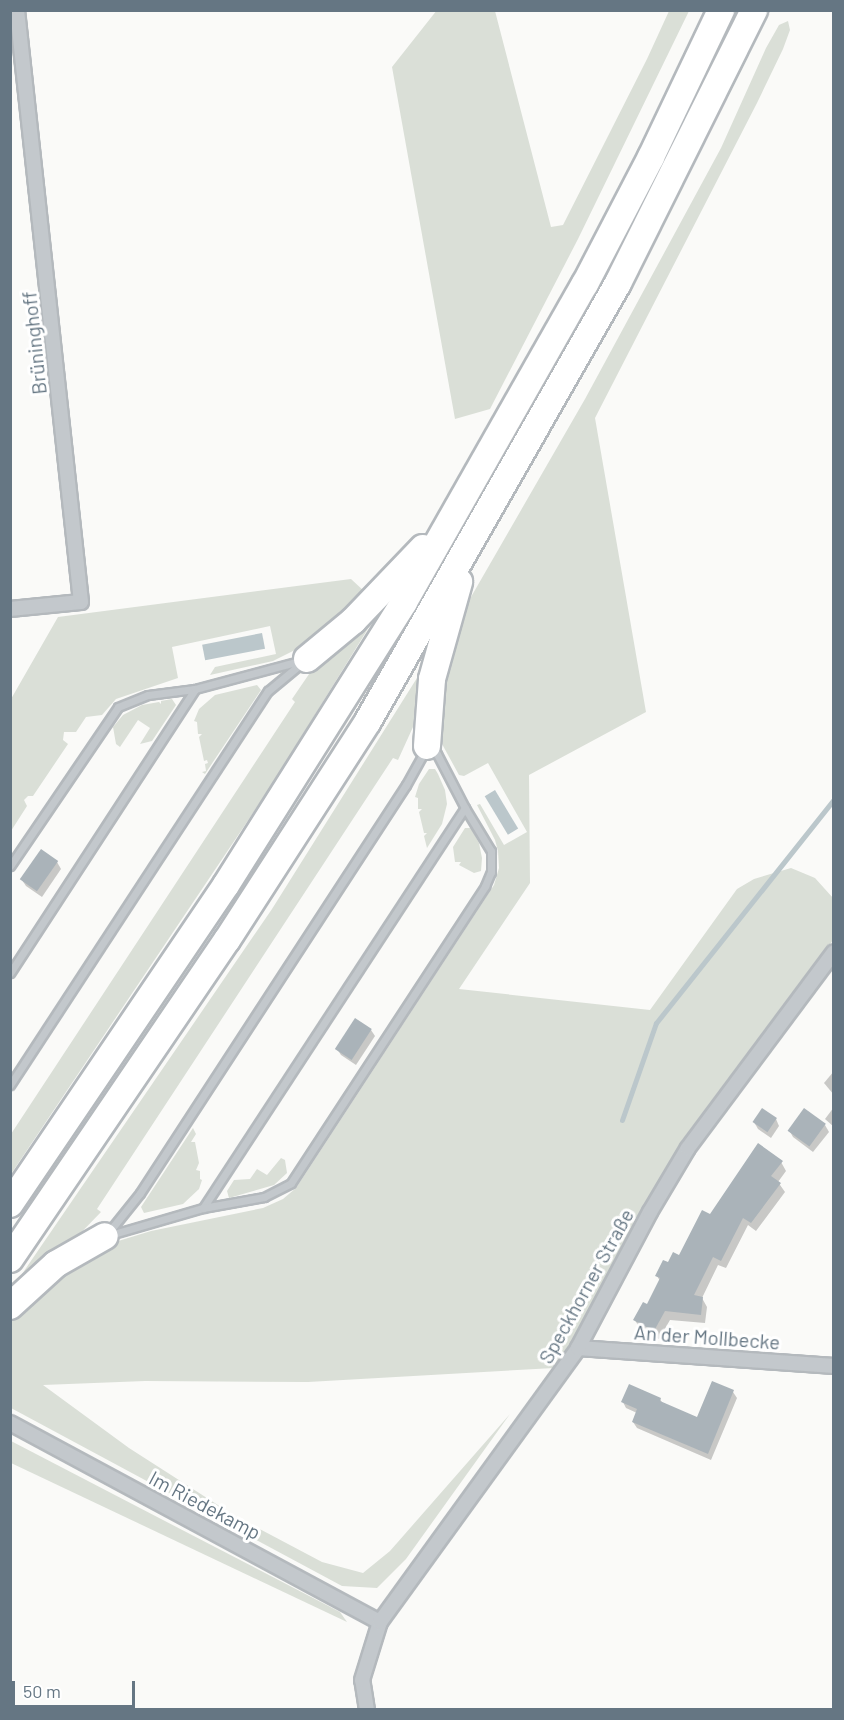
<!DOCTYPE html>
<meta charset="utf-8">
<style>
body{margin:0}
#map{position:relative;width:844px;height:1720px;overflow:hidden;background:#fafaf8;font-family:Barlow,sans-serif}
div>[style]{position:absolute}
.green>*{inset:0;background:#dadfd7}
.water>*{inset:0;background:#bbc7cb;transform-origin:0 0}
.shadow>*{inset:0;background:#0003}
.stream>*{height:5px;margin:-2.5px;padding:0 2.5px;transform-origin:2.5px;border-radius:2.5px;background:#bbc7cb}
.building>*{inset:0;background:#aab3b9;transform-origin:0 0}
.roads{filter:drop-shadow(2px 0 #b4b9bd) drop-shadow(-2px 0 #b4b9bd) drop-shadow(0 2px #b4b9bd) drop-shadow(0 -2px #b4b9bd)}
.service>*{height:7px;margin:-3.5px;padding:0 3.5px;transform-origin:3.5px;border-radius:3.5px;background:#c3c8cc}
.minor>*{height:14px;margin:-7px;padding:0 7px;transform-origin:7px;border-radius:7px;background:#c3c8cc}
.motorway>*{height:26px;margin:-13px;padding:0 13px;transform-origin:13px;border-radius:13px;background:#fff}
span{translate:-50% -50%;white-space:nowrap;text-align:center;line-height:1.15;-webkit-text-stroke:6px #fff;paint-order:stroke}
.street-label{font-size:20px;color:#657683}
.frame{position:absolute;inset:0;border:12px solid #657683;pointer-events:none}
.scale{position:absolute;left:12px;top:1681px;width:123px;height:27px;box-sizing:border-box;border:3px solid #657683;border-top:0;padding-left:8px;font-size:18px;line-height:21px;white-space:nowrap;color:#657683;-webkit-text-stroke:4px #fff;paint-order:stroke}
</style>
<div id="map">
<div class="green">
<i style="clip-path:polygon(437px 10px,495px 11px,551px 227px,563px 225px,647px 59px,669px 11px,689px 11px,578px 239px,490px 409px,455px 419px,392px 67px)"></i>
<i style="clip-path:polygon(788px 21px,790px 30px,783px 49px,757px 103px,595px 418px,646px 712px,529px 775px,530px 883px,459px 989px,650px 1010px,737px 889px,754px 879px,791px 868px,815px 878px,833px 898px,833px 940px,649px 1199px,577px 1333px,554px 1368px,308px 1382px,145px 1381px,43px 1385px,129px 1448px,235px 1516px,322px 1562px,363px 1573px,390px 1551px,510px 1414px,406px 1559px,377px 1588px,342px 1586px,11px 1408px,11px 1318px,45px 1284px,115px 1242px,151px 1231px,263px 1208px,283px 1199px,296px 1188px,494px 885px,499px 868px,498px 851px,495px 840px,477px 805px,480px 804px,504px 845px,527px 832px,488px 763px,464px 776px,459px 775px,442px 744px,437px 706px,456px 623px,585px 399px,637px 303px,721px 148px,766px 48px,779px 25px)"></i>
<i style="clip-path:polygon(351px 579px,365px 592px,352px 607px,309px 643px,273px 661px,210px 675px,215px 667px,276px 654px,270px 626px,172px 647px,178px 678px,116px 699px,102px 715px,86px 717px,76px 732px,64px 732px,63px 740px,68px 744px,33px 796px,28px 796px,24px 800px,27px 806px,11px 831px,11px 699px,58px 617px)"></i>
<i style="clip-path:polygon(382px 606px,271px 786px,11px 1174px,11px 1134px,295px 702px,292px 699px,320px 658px)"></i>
<i style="clip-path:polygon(422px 670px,418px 716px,398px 760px,393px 758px,97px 1209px,101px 1212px,71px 1243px,26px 1277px,22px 1274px,272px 909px)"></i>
<i style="clip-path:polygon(257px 685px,261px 690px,205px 774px,202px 772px,206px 771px,205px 764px,208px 763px,207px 760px,204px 761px,199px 737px,202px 734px,198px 734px,197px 722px,194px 721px,199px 709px,215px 695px)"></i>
<i style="clip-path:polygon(172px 699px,176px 705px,152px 741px,140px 744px,150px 728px,138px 720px,120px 747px,116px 744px,113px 727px,123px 715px,142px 705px,159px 702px,161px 704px,161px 701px)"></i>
<i style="clip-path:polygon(429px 769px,435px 769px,438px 774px,445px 790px,447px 804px,442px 824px,427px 848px,424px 836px,427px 833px,424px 833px,419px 812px,422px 809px,418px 809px,418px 798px,415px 797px,419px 784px)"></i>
<i style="clip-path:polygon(465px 828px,471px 828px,479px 843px,482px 858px,481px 871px,474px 873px,459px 865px,461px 862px,455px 862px,453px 847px)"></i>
<i style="clip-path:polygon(193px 1128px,196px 1134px,191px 1142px,195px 1142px,199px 1163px,196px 1170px,200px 1171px,200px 1179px,202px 1180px,199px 1189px,183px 1204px,144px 1213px,141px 1207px)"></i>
<i style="clip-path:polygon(281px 1158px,285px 1160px,287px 1173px,274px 1185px,229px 1198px,227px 1191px,234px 1180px,250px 1179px,257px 1169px,267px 1175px)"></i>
<i style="clip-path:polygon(11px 1441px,340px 1612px,347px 1622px,11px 1463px)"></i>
</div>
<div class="water">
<i style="left:262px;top:633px;width:16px;height:61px;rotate:79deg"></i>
<i style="left:495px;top:790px;width:45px;height:12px;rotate:59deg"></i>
</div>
<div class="shadow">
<i style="clip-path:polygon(57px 862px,61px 869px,42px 897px,26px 886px,22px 880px)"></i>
<i style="clip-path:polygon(371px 1030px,375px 1036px,356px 1065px,341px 1055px,337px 1049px)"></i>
<i style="clip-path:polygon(834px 1071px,834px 1095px,824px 1083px)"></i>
<i style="clip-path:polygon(834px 1107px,834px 1127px,825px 1119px)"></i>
<i style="clip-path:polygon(776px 1119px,779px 1126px,771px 1138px,758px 1129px,754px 1122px)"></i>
<i style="clip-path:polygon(825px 1125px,829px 1132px,813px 1152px,793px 1137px,789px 1130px)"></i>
<i style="clip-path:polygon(781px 1162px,786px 1171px,778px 1182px,785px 1192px,756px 1231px,748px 1225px,726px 1268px,718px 1265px,702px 1298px,707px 1307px,705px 1323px,670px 1320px,659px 1339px,640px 1329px,635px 1320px,648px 1306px,660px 1281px,657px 1276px,679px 1257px,710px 1216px)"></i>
<i style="clip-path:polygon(713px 1383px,733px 1392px,737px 1398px,711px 1460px,637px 1428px,633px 1422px,637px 1413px,626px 1408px,623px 1402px,660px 1399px,663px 1404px,697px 1419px)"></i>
</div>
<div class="stream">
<i style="left:622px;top:1120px;width:103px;rotate:-70.7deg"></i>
<i style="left:656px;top:1023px;width:286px;rotate:-51.5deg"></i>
</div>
<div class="building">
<i style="left:41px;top:849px;width:21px;height:37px;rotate:35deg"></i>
<i style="left:355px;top:1018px;width:20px;height:37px;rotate:33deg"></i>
<i style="left:762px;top:1108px;width:18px;height:17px;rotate:34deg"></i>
<i style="left:804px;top:1108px;width:27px;height:28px;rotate:36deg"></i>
<i style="clip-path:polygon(758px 1143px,783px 1161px,771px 1176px,781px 1183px,751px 1223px,743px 1218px,721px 1261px,713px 1257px,694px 1295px,703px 1297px,701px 1315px,665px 1311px,654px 1331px,633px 1320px,643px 1302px,647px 1304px,660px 1278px,655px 1276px,663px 1260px,668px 1262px,673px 1252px,679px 1255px,702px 1210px,710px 1214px)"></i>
<i style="clip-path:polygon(712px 1381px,734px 1390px,708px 1454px,632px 1422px,637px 1409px,621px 1402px,629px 1384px,661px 1398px,660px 1401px,697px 1417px)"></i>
</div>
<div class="roads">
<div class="service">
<i style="left:10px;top:866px;width:192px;rotate:-55.8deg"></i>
<i style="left:118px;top:707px;width:32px;rotate:-22deg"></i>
<i style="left:148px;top:695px;width:47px;rotate:-7.3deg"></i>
<i style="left:10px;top:973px;width:339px;rotate:-56.9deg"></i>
<i style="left:195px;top:689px;width:112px;rotate:-15deg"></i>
<i style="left:10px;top:1085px;width:471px;rotate:-56.8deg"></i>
<i style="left:268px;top:691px;width:45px;rotate:-39.6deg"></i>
<i style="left:203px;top:1208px;width:478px;rotate:-56.8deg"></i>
<i style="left:465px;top:808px;width:61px;rotate:-117.4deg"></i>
<i style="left:437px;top:754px;width:6px;rotate:-141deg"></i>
<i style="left:108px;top:1233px;width:51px;rotate:-51.3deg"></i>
<i style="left:140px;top:1193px;width:487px;rotate:-56.9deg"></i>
<i style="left:406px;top:785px;width:39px;rotate:-61deg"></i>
<i style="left:110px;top:1235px;width:97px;rotate:-16.2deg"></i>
<i style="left:203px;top:1208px;width:62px;rotate:-10.2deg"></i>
<i style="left:264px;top:1197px;width:30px;rotate:-27deg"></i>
<i style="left:291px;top:1183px;width:355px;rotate:-56.8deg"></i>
<i style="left:485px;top:886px;width:15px;rotate:-67deg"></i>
<i style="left:491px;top:872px;width:21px;rotate:-90deg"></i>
<i style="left:491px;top:851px;width:50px;rotate:-121.2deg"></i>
</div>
<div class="minor">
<i style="left:10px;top:609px;width:71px;rotate:-5.6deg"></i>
<i style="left:81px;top:602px;width:595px;rotate:-96.17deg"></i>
<i style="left:578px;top:1348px;width:257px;rotate:4deg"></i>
<i style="left:10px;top:1423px;width:420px;rotate:28.3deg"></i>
<i style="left:367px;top:1710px;width:30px;rotate:-99deg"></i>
<i style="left:362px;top:1680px;width:61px;rotate:-72.8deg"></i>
<i style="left:380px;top:1622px;width:338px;rotate:-54.1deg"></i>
<i style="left:578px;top:1348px;width:154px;rotate:-62.1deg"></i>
<i style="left:650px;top:1212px;width:74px;rotate:-59.3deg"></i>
<i style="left:688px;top:1148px;width:244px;rotate:-53.3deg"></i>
</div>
<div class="motorway">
<i style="left:307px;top:659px;width:60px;rotate:-39.6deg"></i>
<i style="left:353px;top:621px;width:101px;rotate:-46.2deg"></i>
<i style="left:427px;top:746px;width:67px;rotate:-85.7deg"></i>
<i style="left:432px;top:679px;width:101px;rotate:-74.4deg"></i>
<i style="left:10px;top:1204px;width:385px;rotate:-55.9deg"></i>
<i style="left:226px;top:885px;width:334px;rotate:-57.8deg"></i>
<i style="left:404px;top:602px;width:366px;rotate:-60.4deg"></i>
<i style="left:585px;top:284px;width:143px;rotate:-62.5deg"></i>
<i style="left:651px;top:157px;width:163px;rotate:-64.5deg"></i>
<i style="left:10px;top:1259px;width:386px;rotate:-55.8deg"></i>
<i style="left:227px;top:940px;width:260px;rotate:-57.2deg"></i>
<i style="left:368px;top:721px;width:504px;rotate:-60.28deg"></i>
<i style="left:618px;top:283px;width:305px;rotate:-63.5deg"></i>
<i style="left:10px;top:1306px;width:62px;rotate:-42.4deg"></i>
<i style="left:56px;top:1264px;width:56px;rotate:-29.7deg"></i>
</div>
</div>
<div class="street-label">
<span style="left:34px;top:343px;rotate:-96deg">Brüninghoff</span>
<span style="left:586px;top:1286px;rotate:-61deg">Speckhorner Straße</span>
<span style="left:707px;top:1337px;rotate:4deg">An der Mollbecke</span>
<span style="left:205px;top:1505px;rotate:28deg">Im Riedekamp</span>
</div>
<div class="frame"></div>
<div class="scale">50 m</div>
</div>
